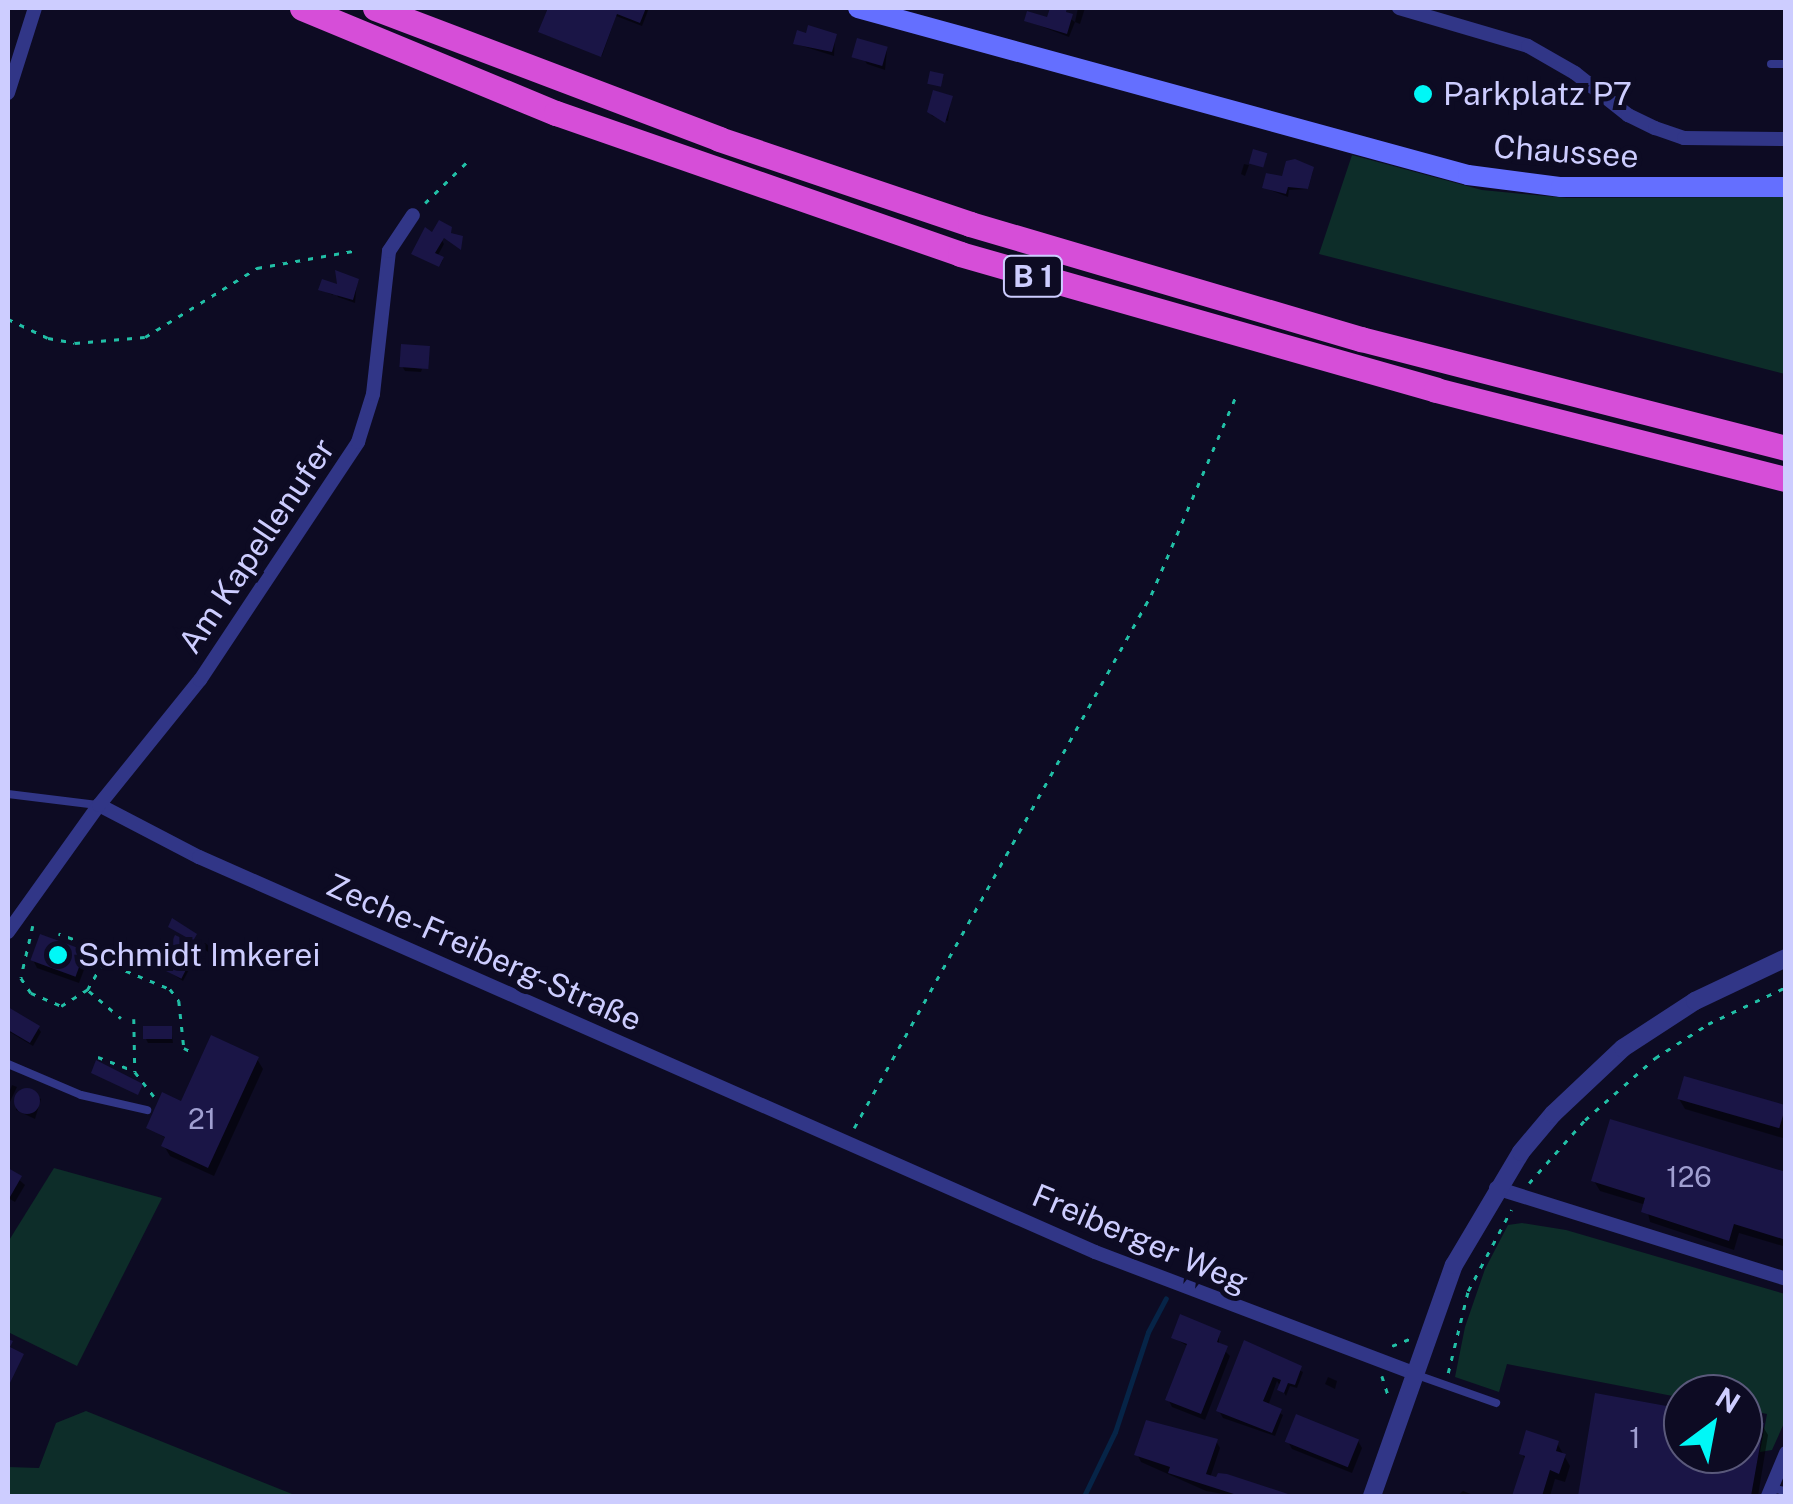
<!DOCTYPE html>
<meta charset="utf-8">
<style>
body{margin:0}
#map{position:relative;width:1793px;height:1504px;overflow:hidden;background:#0d0b23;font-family:"Public Sans",sans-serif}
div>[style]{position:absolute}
.green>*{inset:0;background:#0d2d29}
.shadow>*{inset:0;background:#0007}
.stream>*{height:5px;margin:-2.5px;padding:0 2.5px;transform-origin:2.5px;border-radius:2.5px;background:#062447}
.building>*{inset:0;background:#1a1546;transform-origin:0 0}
.round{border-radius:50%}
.path>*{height:2.5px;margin-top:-1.25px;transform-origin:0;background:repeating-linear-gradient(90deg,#21bfa6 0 5px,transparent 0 13px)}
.service>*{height:8px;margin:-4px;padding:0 4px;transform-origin:4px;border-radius:4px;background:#313687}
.minor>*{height:14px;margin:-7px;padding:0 7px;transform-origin:7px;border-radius:7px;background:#313687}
.tertiary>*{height:18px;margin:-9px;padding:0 9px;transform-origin:9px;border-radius:9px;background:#313687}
.secondary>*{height:20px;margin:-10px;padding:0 10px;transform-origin:10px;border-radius:10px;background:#646fff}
.trunk>*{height:25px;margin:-12.5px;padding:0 12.5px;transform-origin:12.5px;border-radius:12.5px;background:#d64ed8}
.dots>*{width:28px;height:28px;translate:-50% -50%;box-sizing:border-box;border:5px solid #0d0b23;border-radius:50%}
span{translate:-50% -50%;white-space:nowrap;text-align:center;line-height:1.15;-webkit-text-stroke:10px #0d0b23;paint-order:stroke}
.number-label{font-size:28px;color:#a09fd1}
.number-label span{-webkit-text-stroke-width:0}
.shield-label span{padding:2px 8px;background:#0d0b23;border:2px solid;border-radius:8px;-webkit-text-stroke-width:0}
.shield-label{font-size:30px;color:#cdcdff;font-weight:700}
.poi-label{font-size:32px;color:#cdcdff}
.left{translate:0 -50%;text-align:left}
.street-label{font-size:32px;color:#cdcdff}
.frame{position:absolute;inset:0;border:10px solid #cdcdff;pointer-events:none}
.north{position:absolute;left:1663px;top:1374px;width:100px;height:100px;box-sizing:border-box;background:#0d0b23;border:2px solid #5a597b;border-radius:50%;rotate:32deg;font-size:28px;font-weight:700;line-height:40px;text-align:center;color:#cdcdff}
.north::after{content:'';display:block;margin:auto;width:35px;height:45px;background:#00f8f7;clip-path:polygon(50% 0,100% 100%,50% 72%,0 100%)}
</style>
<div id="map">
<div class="green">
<i style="clip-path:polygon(1352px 155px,1482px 190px,1567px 198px,1785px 197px,1785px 374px,1319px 254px)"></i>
<i style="clip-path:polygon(54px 1168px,162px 1198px,77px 1366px,8px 1332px,8px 1242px)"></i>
<i style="clip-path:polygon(1522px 1223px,1566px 1230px,1785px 1294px,1785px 1421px,1772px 1450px,1760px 1452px,1767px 1414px,1743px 1409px,1743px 1394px,1683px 1394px,1683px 1398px,1507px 1364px,1499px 1392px,1455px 1377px,1465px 1327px,1485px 1269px,1508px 1225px)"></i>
<i style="clip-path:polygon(86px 1411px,297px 1496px,8px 1496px,8px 1467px,39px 1468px,56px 1423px)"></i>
</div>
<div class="shadow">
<i style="clip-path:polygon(551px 8px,649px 8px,642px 26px,616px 16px,602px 56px,541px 33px)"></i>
<i style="clip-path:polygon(1053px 8px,1066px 8px,1065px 15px,1075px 22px,1069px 37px,1027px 21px,1048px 24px)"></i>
<i style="clip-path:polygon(1078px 8px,1085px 8px,1080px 24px,1075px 22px)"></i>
<i style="clip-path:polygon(835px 36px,834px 56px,796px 44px)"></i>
<i style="clip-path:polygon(887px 50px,885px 70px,867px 64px,865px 61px)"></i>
<i style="clip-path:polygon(951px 98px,948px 121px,932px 116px,930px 112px)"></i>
<i style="clip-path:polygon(1244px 164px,1249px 165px,1245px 176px,1241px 174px)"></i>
<i style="clip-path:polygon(1313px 171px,1308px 189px,1289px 190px,1288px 197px,1265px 188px)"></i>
<i style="clip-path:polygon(433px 235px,439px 235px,444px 244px,437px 257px,443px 260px,439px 267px,414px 254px)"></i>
<i style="clip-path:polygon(357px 281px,355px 303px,338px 297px,334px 291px,333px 295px,321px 290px)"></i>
<i style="clip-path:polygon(402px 366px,422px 369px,421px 372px,405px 371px)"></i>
<i style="clip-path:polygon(205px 943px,212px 948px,210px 953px,202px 948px)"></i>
<i style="clip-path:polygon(83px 952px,88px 959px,79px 983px,37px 968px,33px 960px)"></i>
<i style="clip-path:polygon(190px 959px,192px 964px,183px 981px,162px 967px)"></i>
<i style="clip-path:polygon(8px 1010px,38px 1028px,41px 1032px,33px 1046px,8px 1031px)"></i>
<i style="clip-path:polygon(171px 1028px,173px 1043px,148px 1043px,146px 1039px)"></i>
<i style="clip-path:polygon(257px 1059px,263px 1069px,214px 1176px,170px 1156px,164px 1146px,167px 1139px,149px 1128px,179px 1103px)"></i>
<i style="clip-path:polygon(12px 1085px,17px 1087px,8px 1106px,8px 1095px)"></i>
<i style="clip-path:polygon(22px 1089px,41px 1099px,35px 1119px,16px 1110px)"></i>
<i style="clip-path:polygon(1679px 1099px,1786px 1109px,1786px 1139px,1685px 1109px)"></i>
<i style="clip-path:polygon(8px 1170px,25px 1185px,15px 1202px,8px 1198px)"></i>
<i style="clip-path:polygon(1786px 1175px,1786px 1247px,1739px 1233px,1734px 1250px,1650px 1222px,1646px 1205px,1600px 1191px,1594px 1181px)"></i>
<i style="clip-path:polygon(1219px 1333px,1219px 1345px,1230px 1356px,1205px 1420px,1172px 1407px,1168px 1399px,1189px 1347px,1174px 1338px)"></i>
<i style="clip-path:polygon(1246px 1343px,1303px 1372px,1297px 1388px,1290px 1386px,1286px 1396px,1277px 1381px,1268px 1406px,1283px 1415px,1275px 1436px,1223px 1418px,1219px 1411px)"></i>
<i style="clip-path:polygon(1328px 1377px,1337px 1381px,1335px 1389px,1325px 1384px)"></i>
<i style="clip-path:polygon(1597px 1396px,1683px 1411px,1683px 1454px,1743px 1454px,1743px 1422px,1762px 1425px,1768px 1435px,1758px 1496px,1580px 1496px)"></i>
<i style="clip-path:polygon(1216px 1441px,1220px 1448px,1210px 1478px,1286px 1496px,1234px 1496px,1206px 1491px,1141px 1462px,1137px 1454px)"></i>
<i style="clip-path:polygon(1358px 1441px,1362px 1448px,1352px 1473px,1292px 1449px,1288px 1442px)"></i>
<i style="clip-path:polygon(1557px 1443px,1570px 1466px,1565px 1482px,1555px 1479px,1550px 1496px,1515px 1496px,1526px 1461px,1522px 1454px)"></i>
<i style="clip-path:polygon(1463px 1491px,1476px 1496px,1457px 1496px)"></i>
</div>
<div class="stream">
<i style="left:1084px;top:1496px;width:71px;rotate:-64.2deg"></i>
<i style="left:1115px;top:1432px;width:105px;rotate:-71.7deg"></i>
<i style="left:1148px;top:1332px;width:38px;rotate:-62deg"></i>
</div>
<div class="building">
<i style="clip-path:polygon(548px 8px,646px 8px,640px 23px,617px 14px,601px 57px,538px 32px)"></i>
<i style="clip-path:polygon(1050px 8px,1067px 8px,1066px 12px,1073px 14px,1067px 34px,1024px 21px,1027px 11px,1047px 17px)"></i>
<i style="clip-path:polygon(808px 25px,837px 34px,832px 52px,793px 44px,797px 30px,806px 33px)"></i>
<i style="left:857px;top:38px;width:32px;height:20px;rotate:16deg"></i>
<i style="left:930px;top:71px;width:14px;height:13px;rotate:12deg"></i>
<i style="clip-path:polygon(933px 90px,953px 96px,945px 123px,927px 112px)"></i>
<i style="left:1253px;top:149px;width:15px;height:15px;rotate:16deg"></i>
<i style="clip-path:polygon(1295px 159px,1314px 167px,1308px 189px,1288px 187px,1286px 194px,1262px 188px,1266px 173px,1282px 176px,1286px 161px)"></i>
<i style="clip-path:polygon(439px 220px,452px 227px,451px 233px,463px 236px,461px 250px,444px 238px,435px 253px,444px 257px,439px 267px,411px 254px,425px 227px,432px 232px)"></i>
<i style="clip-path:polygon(335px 270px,359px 279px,353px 300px,318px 290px,322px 279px,337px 284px)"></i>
<i style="left:401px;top:344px;width:29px;height:23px;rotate:4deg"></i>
<i style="clip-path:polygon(172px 918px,197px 934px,193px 941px,168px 927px)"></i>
<i style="left:40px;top:934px;width:48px;height:28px;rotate:20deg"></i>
<i style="left:175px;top:935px;width:23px;height:10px;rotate:25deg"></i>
<i style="left:170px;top:946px;width:25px;height:24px;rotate:27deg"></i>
<i style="clip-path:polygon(8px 1007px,40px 1026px,30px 1043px,8px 1030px)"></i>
<i style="left:172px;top:1026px;width:13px;height:29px;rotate:90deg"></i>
<i style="clip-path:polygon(211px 1035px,259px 1057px,208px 1168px,161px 1146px,165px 1137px,146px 1128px,162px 1092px,181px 1101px)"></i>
<i style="clip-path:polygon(96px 1060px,143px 1084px,138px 1095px,91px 1073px)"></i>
<i style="left:1684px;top:1076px;width:106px;height:24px;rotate:16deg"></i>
<i class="round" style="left:14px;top:1088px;width:26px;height:26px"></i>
<i style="clip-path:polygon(1610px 1119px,1786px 1172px,1786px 1240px,1734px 1224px,1729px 1241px,1641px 1212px,1645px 1198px,1591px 1181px)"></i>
<i style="clip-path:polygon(8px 1168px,22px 1176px,10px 1197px,8px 1195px)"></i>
<i style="clip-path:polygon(1180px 1314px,1221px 1331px,1217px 1342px,1228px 1346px,1201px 1414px,1165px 1400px,1187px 1344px,1171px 1338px)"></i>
<i style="clip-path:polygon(8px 1339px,13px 1341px,10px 1347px,24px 1354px,8px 1387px)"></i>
<i style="clip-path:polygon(1244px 1340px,1302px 1366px,1295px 1385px,1288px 1383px,1284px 1393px,1277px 1390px,1281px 1380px,1273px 1377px,1263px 1401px,1282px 1409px,1272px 1433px,1216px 1411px)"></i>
<i style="clip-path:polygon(1595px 1393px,1683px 1409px,1683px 1454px,1743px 1454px,1743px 1419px,1764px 1423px,1751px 1496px,1578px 1496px)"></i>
<i style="left:1296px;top:1414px;width:68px;height:30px;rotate:22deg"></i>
<i style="clip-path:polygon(1146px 1420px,1218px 1439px,1206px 1474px,1216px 1477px,1218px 1473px,1227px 1474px,1294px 1496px,1240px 1496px,1168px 1473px,1170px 1467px,1134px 1455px)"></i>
<i style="clip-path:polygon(1526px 1430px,1559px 1441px,1556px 1451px,1566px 1454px,1559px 1474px,1550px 1470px,1542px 1496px,1512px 1496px,1525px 1456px,1519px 1454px)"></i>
</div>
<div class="path">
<i style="left:425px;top:203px;width:64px;rotate:-44.4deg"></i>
<i style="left:8px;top:319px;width:44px;rotate:25.4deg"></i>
<i style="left:48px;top:338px;width:27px;rotate:10deg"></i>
<i style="left:75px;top:343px;width:70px;rotate:-4.9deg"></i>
<i style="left:145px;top:337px;width:132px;rotate:-31.6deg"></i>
<i style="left:257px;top:268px;width:103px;rotate:-10.1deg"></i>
<i style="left:33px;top:926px;width:53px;rotate:103deg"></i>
<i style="left:21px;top:978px;width:18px;rotate:56deg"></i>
<i style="left:31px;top:993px;width:33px;rotate:23deg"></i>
<i style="left:61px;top:1006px;width:31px;rotate:-32deg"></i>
<i style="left:87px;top:990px;width:28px;rotate:-60deg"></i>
<i style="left:101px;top:966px;width:18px;rotate:-103deg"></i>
<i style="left:97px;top:948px;width:41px;rotate:-160.3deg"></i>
<i style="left:102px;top:961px;width:74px;rotate:22.4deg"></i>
<i style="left:170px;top:989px;width:15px;rotate:53deg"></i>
<i style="left:179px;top:1001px;width:47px;rotate:83.9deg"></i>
<i style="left:184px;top:1048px;width:9px;rotate:27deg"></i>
<i style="left:89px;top:991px;width:42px;rotate:40.2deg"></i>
<i style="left:134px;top:1019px;width:53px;rotate:88.9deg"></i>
<i style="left:135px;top:1072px;width:31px;rotate:52deg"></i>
<i style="left:98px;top:1057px;width:39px;rotate:21deg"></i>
<i style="left:854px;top:1128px;width:610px;rotate:-60.87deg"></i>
<i style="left:1151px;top:595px;width:214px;rotate:-66.9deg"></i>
<i style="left:1529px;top:1183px;width:84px;rotate:-48.4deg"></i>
<i style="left:1585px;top:1120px;width:94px;rotate:-41.5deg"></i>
<i style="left:1655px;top:1058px;width:63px;rotate:-32.7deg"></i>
<i style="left:1708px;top:1024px;width:86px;rotate:-25.4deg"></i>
<i style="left:1392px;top:1346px;width:22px;rotate:-22deg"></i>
<i style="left:1448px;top:1373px;width:84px;rotate:-76.3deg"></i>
<i style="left:1468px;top:1291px;width:92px;rotate:-62deg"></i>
<i style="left:1382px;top:1376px;width:22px;rotate:72deg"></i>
</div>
<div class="service">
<i style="left:1771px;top:64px;width:15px"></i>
<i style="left:8px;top:794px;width:90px;rotate:7deg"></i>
<i style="left:8px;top:1064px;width:79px;rotate:23deg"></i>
<i style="left:81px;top:1095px;width:68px;rotate:12.8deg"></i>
<i style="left:1417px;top:1375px;width:84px;rotate:19.5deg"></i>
<i style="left:1770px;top:1488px;width:16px;rotate:11deg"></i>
</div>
<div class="minor">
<i style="left:1399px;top:8px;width:134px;rotate:16.4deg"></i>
<i style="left:1528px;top:46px;width:54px;rotate:29.9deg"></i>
<i style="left:1575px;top:73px;width:68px;rotate:38.4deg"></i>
<i style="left:1628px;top:115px;width:30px;rotate:26deg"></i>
<i style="left:1655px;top:128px;width:31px;rotate:19deg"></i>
<i style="left:1684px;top:138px;width:102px;rotate:0.6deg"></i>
<i style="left:8px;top:93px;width:89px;rotate:-72.4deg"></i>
<i style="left:99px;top:805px;width:113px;rotate:27.5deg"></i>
<i style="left:199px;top:857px;width:979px;rotate:23.79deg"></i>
<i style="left:1095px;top:1252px;width:340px;rotate:20.8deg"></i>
<i style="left:8px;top:932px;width:156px;rotate:-54.4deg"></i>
<i style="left:99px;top:805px;width:161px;rotate:-51.1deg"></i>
<i style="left:200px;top:680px;width:286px;rotate:-56.4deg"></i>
<i style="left:358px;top:442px;width:50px;rotate:-72.6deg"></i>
<i style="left:373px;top:394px;width:144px;rotate:-83.6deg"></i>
<i style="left:389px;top:251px;width:43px;rotate:-56.3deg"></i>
<i style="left:1496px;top:1188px;width:304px;rotate:17.4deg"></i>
<i style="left:1768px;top:1496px;width:47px;rotate:-67.3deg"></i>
</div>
<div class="tertiary">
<i style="left:1372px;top:1496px;width:245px;rotate:-70.5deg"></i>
<i style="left:1454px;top:1265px;width:131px;rotate:-59.3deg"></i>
<i style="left:1521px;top:1152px;width:50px;rotate:-49.9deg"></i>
<i style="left:1553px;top:1114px;width:96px;rotate:-43.3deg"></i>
<i style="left:1623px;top:1048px;width:86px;rotate:-33.1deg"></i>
<i style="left:1695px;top:1001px;width:101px;rotate:-25.3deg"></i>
</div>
<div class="secondary">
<i style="left:858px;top:8px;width:632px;rotate:15.31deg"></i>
<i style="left:1468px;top:175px;width:94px;rotate:7.4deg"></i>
<i style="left:1561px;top:187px;width:225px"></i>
</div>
<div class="trunk">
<i style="left:302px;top:8px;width:275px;rotate:22.5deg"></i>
<i style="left:556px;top:113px;width:428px;rotate:19.2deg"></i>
<i style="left:960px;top:254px;width:495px;rotate:15.9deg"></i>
<i style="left:1436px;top:390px;width:361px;rotate:14.3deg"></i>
<i style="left:375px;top:8px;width:368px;rotate:20.8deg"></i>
<i style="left:719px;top:139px;width:265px;rotate:18.7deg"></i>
<i style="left:970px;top:224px;width:408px;rotate:16.4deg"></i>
<i style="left:1361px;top:339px;width:439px;rotate:14.4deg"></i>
</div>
<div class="dots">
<i style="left:1423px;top:94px;background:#00f8f7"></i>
<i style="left:58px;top:955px;background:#00f8f7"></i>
</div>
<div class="number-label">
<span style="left:202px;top:1119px">21</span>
<span style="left:1689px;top:1177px">126</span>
<span style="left:1635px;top:1438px">1</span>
</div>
<div class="shield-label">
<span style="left:1033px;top:276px">B 1</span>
</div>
<div class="poi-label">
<span class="left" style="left:1443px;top:94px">Parkplatz P7</span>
<span class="left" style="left:78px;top:955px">Schmidt Imkerei</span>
</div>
<div class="street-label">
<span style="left:1566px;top:152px;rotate:4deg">Chaussee</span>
<span style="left:257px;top:546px;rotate:-56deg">Am Kapellenufer</span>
<span style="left:484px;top:953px;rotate:24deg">Zeche-Freiberg-Straße</span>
<span style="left:1140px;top:1239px;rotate:23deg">Freiberger Weg</span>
</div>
<div class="frame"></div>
<div class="north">N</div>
</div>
